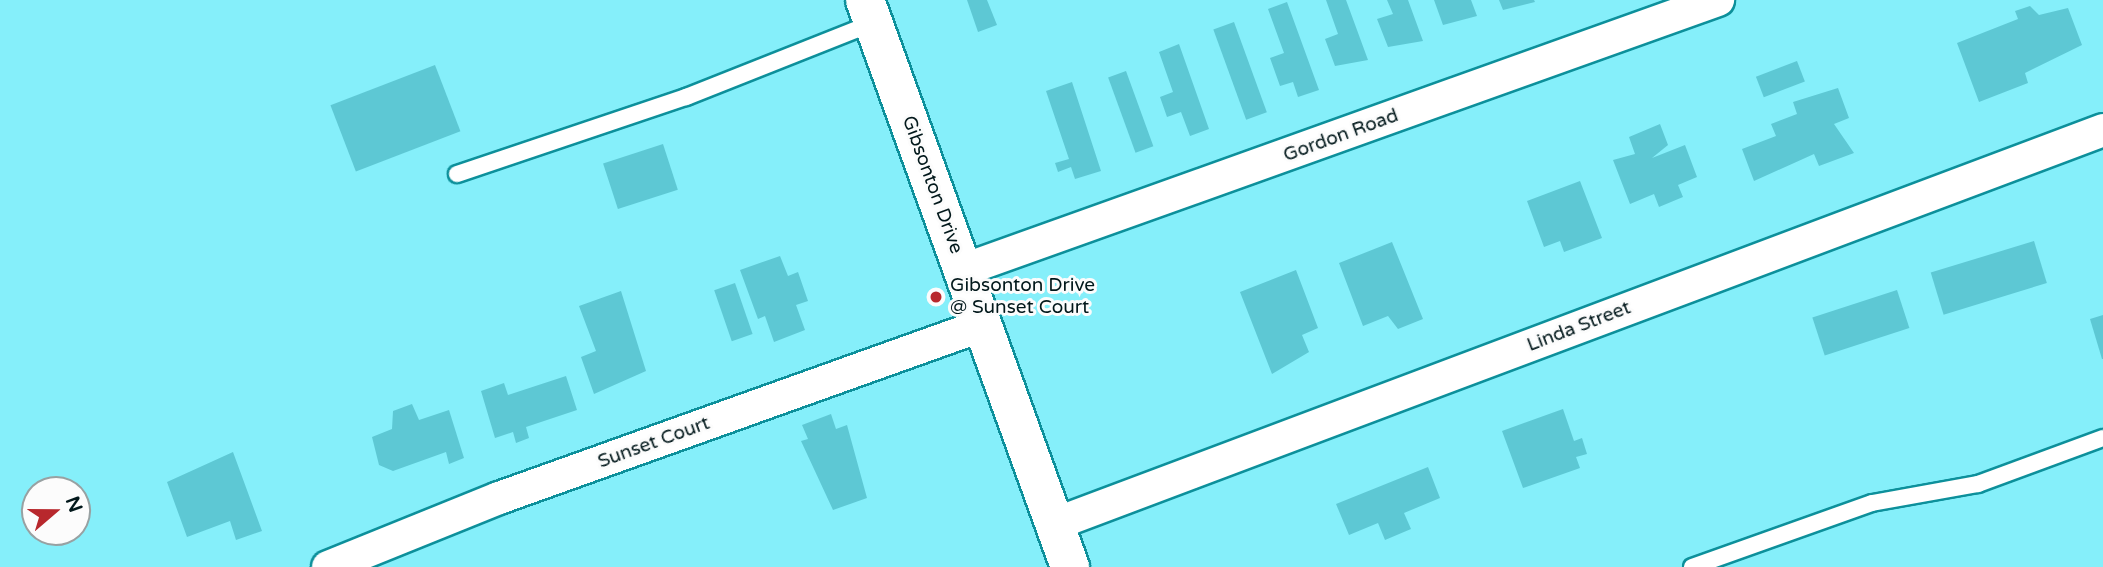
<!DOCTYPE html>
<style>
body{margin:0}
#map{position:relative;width:2103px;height:567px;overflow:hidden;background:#85effa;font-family:"Varela Round",sans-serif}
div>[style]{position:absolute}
.building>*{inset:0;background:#5dc8d4;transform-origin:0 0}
.roads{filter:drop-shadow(2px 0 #0d909b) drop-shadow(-2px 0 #0d909b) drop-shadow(0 2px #0d909b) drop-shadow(0 -2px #0d909b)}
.service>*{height:16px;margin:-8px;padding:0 8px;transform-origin:8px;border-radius:8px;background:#fff}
.minor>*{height:32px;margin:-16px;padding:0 16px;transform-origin:16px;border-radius:16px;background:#fff}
.secondary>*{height:38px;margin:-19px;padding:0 19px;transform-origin:19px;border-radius:19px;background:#fff}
.dots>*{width:19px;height:19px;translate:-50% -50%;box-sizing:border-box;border:4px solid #fcfcfc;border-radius:50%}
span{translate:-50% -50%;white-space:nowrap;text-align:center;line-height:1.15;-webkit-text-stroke:6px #fcfcfc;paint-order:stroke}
.street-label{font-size:19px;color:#02181b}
.poi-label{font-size:19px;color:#02181b}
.left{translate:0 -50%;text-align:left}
.north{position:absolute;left:21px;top:476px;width:70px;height:70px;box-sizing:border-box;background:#fcfcfc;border:2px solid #98a1a2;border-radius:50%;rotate:70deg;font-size:19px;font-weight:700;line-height:28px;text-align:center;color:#02181b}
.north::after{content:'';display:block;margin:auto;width:24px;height:32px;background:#b8282d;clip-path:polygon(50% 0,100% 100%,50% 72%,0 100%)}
</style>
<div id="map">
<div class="building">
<i style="clip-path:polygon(967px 0,987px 0,997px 25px,978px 32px)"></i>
<i style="clip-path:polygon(1326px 0,1346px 0,1368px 60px,1335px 66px,1325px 39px,1338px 34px)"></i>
<i style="clip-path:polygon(1387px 0,1408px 0,1423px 41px,1388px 47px,1377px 19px,1393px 14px)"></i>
<i style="clip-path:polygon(1434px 0,1471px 0,1477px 16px,1443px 25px)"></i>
<i style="clip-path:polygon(1499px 0,1534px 0,1535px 2px,1503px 10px)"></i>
<i style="clip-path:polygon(1287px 2px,1319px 90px,1298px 97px,1293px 82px,1280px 86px,1270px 58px,1284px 53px,1268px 9px)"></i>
<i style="clip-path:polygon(2030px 6px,2039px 15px,2068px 8px,2082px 45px,2025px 73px,2028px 83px,1979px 102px,1957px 43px,2018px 19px,2015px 11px)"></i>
<i style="left:1234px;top:22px;width:96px;height:22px;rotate:70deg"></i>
<i style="clip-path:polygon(1179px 44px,1209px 129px,1190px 136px,1181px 112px,1167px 117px,1160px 97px,1173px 92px,1159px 52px)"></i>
<i style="left:1797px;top:61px;width:22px;height:44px;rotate:69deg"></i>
<i style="left:435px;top:65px;width:71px;height:112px;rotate:69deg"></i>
<i style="left:1126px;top:71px;width:80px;height:19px;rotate:70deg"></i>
<i style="clip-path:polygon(1072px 82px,1101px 171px,1075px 179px,1071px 167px,1058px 172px,1055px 163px,1069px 159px,1046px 91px)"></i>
<i style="clip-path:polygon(1838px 88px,1849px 118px,1834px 124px,1854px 153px,1819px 166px,1814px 154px,1754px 181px,1742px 149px,1776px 136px,1771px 124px,1797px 114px,1793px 102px)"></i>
<i style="clip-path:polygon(1660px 124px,1668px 145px,1652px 158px,1685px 145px,1697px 177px,1678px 185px,1683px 197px,1659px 207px,1654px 194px,1630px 204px,1613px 160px,1635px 154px,1629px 137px)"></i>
<i style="left:663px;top:144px;width:48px;height:63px;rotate:72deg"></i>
<i style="clip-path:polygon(1580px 181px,1602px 238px,1564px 252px,1560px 241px,1544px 247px,1527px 201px)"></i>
<i style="left:2034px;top:241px;width:44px;height:108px;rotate:73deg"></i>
<i style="clip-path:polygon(1392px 242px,1423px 319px,1398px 329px,1388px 316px,1363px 326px,1339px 263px)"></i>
<i style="clip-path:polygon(780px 256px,788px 276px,798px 272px,808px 301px,796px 305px,805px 330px,774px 342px,765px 316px,758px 319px,740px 270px)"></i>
<i style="clip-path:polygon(1296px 270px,1318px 328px,1302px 335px,1309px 352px,1272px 374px,1240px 292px)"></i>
<i style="left:735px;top:283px;width:54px;height:22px;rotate:71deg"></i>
<i style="left:1897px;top:290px;width:40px;height:89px;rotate:72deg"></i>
<i style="clip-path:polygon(621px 291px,646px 371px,594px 394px,581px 357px,596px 351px,579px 306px)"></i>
<i style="clip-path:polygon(2103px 315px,2103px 359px,2102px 359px,2090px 319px)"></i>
<i style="clip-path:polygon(566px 376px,577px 410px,526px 427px,529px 438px,516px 443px,513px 432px,495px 438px,481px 391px,504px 383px,508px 395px)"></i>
<i style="clip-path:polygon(412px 404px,419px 420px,449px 410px,464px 458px,449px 464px,446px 452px,393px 471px,379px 465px,372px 437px,392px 429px,393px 411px)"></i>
<i style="clip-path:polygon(1563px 409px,1574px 441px,1582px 438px,1587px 454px,1576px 457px,1580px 468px,1523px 488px,1502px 431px)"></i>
<i style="clip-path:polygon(831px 414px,836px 429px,847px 425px,867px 498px,833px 510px,801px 441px,808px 439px,802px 425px)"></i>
<i style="clip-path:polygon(233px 452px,262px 531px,236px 540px,230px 521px,187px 537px,167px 482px)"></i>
<i style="clip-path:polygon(1428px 467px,1440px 498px,1404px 513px,1411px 529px,1385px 540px,1378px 523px,1349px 535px,1336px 504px)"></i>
</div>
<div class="roads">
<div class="service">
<i style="left:457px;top:174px;width:242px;rotate:-18.6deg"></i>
<i style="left:686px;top:97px;width:201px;rotate:-21.6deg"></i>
<i style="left:1692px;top:567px;width:191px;rotate:-19.6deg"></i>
<i style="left:1872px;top:503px;width:108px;rotate:-10.2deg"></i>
<i style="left:1978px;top:484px;width:133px;rotate:-20.2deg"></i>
</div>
<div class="minor">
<i style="left:963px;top:270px;width:802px;rotate:-19.68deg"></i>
<i style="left:1055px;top:524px;width:1120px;rotate:-20.6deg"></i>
<i style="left:328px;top:567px;width:184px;rotate:-22deg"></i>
<i style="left:499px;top:498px;width:514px;rotate:-19.67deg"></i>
</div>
<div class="secondary">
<i style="left:865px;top:0;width:603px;rotate:70.12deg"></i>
</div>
</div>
<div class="dots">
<i style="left:936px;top:297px;background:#b8282d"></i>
</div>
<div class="street-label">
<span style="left:1341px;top:136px;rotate:-20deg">Gordon Road</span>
<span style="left:932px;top:185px;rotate:70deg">Gibsonton Drive</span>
<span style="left:1579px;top:327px;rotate:-21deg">Linda Street</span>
<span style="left:654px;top:443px;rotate:-20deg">Sunset Court</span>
</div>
<div class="poi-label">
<span class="left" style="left:950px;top:297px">Gibsonton Drive<br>@ Sunset Court</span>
</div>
<div class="north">N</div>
</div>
